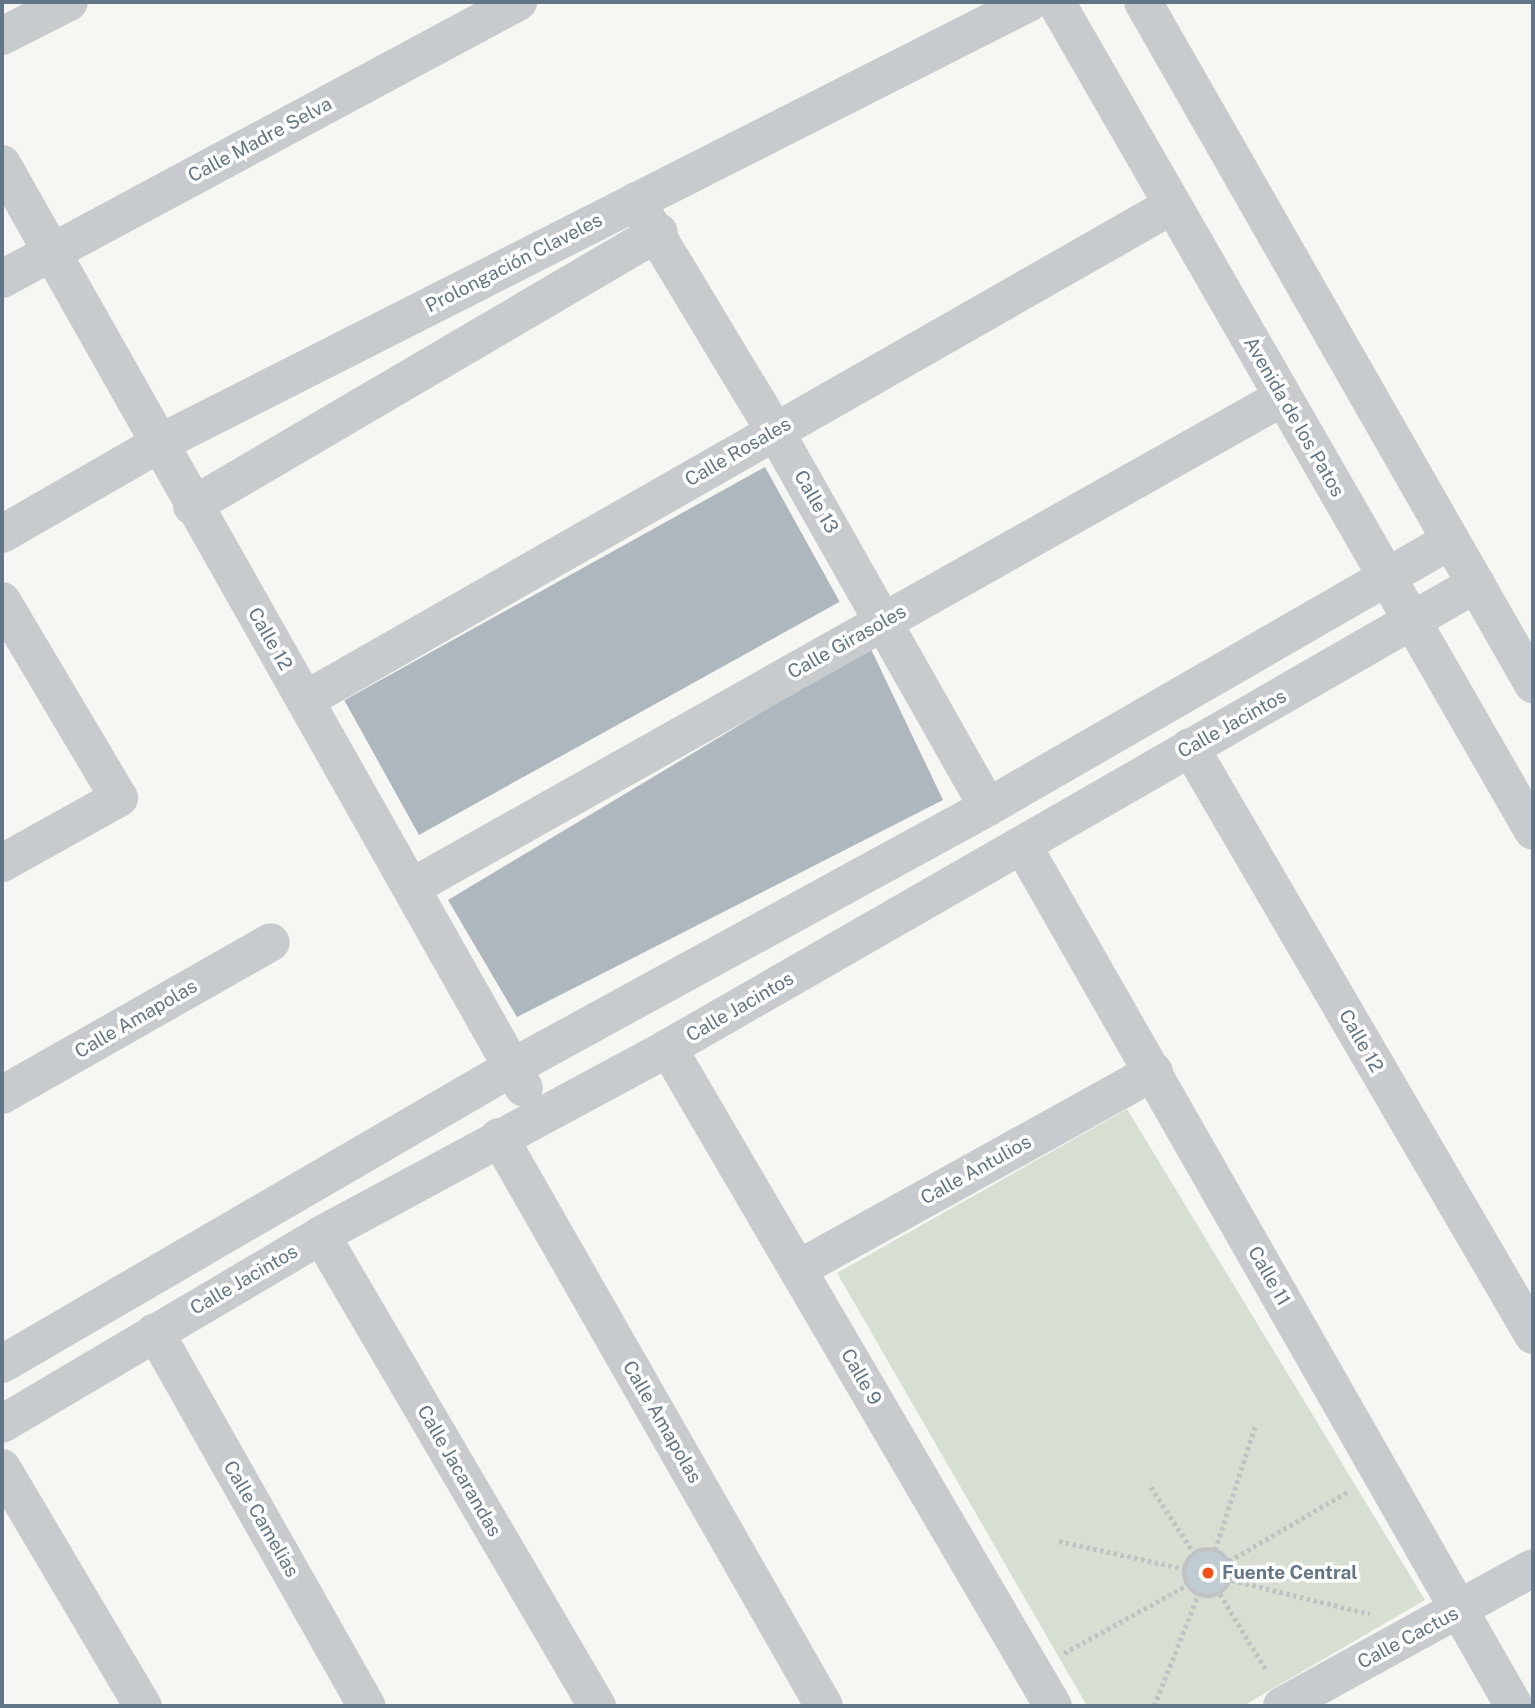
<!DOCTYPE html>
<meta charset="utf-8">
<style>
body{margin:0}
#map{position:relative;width:1535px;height:1708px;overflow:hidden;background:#f6f7f2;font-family:"Public Sans",sans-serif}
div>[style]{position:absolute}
.green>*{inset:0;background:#d7dfd3}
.water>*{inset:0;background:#c1ccd2}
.round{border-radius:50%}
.building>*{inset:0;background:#aeb7bd;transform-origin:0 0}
.path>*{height:4.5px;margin-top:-2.25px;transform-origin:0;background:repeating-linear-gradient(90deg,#c0c2c4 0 3.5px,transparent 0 7px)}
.path>.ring{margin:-2.25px;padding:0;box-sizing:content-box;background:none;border:4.5px solid #c0c2c4;border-radius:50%}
.minor>*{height:38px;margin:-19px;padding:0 19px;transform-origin:19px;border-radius:19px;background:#c8cbce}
.dots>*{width:19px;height:19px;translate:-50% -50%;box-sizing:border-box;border:4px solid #fff;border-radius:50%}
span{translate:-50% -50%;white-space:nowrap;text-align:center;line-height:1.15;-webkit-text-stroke:7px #fff;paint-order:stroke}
.street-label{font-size:19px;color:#627687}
.poi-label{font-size:19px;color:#627687;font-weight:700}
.left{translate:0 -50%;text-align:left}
.frame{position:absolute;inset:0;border:4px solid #627687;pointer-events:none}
</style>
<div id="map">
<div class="green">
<i style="clip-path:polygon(1127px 1109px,1425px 1600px,1243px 1706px,1087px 1706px,837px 1273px)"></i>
</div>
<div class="water">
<i class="round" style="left:1184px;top:1549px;width:48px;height:48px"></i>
</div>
<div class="building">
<i style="left:765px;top:467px;width:154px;height:481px;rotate:61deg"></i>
<i style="clip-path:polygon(870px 647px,943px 800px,517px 1017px,448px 900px)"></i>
</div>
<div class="path">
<i style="left:1151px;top:1487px;width:79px;rotate:56.9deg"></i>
<i style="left:1059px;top:1541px;width:129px;rotate:12.5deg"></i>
<i class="ring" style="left:1184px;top:1549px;width:43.5px;height:43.5px"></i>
<i style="left:1215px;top:1550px;width:130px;rotate:-72.1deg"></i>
<i style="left:1229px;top:1561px;width:139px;rotate:-30.3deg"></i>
<i style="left:1232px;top:1580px;width:142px;rotate:13.8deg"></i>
<i style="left:1220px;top:1594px;width:90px;rotate:58.6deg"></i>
<i style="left:1064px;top:1653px;width:141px;rotate:-28.9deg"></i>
<i style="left:1154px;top:1706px;width:119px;rotate:-68.4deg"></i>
</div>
<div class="minor">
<i style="left:1056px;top:2px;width:956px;rotate:60.08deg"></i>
<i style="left:1143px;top:2px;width:786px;rotate:60.24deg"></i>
<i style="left:2px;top:36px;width:75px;rotate:-26.9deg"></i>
<i style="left:2px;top:164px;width:1061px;rotate:60.54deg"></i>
<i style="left:636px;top:201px;width:269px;rotate:58.9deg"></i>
<i style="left:775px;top:431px;width:432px;rotate:60.5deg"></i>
<i style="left:2px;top:279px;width:586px;rotate:-28.23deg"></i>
<i style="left:192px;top:506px;width:541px;rotate:-30.4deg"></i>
<i style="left:2px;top:534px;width:182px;rotate:-29.9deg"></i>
<i style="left:160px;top:443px;width:975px;rotate:-26.88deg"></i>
<i style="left:2px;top:601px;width:229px;rotate:59.3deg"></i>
<i style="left:119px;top:798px;width:134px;rotate:150.9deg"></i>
<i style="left:305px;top:700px;width:997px;rotate:-29.7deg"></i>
<i style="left:1190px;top:747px;width:681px;rotate:59.74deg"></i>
<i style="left:1023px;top:846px;width:990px;rotate:60.28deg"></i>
<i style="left:412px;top:887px;width:999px;rotate:-29.36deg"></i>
<i style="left:668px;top:1048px;width:762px;rotate:59.67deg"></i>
<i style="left:2px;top:1095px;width:309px;rotate:-29.6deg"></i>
<i style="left:499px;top:1137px;width:655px;rotate:60.27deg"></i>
<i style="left:321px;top:1235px;width:546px;rotate:59.63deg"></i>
<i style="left:798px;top:1269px;width:407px;rotate:-29deg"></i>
<i style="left:155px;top:1332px;width:430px;rotate:60.5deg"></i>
<i style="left:2px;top:1364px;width:591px;rotate:-30.17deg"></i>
<i style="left:513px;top:1067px;width:542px;rotate:-28.69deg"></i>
<i style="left:988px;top:807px;width:534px;rotate:-29.97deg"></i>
<i style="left:2px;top:1424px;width:371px;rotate:-30.6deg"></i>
<i style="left:321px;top:1235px;width:394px;rotate:-28.3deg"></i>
<i style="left:668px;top:1048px;width:932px;rotate:-29.87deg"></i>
<i style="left:2px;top:1468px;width:277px;rotate:59.4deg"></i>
<i style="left:1282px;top:1706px;width:286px;rotate:-28.8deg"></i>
</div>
<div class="dots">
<i style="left:1208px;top:1573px;background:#f34f16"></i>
</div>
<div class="street-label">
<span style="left:260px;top:140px;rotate:-28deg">Calle Madre Selva</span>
<span style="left:514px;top:263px;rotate:-27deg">Prolongación Claveles</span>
<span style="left:1294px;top:417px;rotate:60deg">Avenida de los Patos</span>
<span style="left:738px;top:452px;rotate:-30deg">Calle Rosales</span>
<span style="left:816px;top:502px;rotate:60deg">Calle 13</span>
<span style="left:270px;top:639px;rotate:60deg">Calle 12</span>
<span style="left:847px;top:642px;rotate:-29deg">Calle Girasoles</span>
<span style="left:1232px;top:724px;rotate:-29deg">Calle Jacintos</span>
<span style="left:740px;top:1007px;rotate:-30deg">Calle Jacintos</span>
<span style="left:136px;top:1019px;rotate:-30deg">Calle Amapolas</span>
<span style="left:1361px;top:1041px;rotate:60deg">Calle 12</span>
<span style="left:976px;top:1170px;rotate:-29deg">Calle Antulios</span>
<span style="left:1269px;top:1276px;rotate:60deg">Calle 11</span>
<span style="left:244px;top:1280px;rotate:-30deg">Calle Jacintos</span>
<span style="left:861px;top:1377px;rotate:60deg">Calle 9</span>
<span style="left:662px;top:1422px;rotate:60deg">Calle Amapolas</span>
<span style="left:459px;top:1471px;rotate:60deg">Calle Jacarandas</span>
<span style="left:261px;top:1519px;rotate:60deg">Calle Camelias</span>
<span style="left:1408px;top:1638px;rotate:-28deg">Calle Cactus</span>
</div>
<div class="poi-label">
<span class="left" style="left:1222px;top:1573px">Fuente Central</span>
</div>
<div class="frame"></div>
</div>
